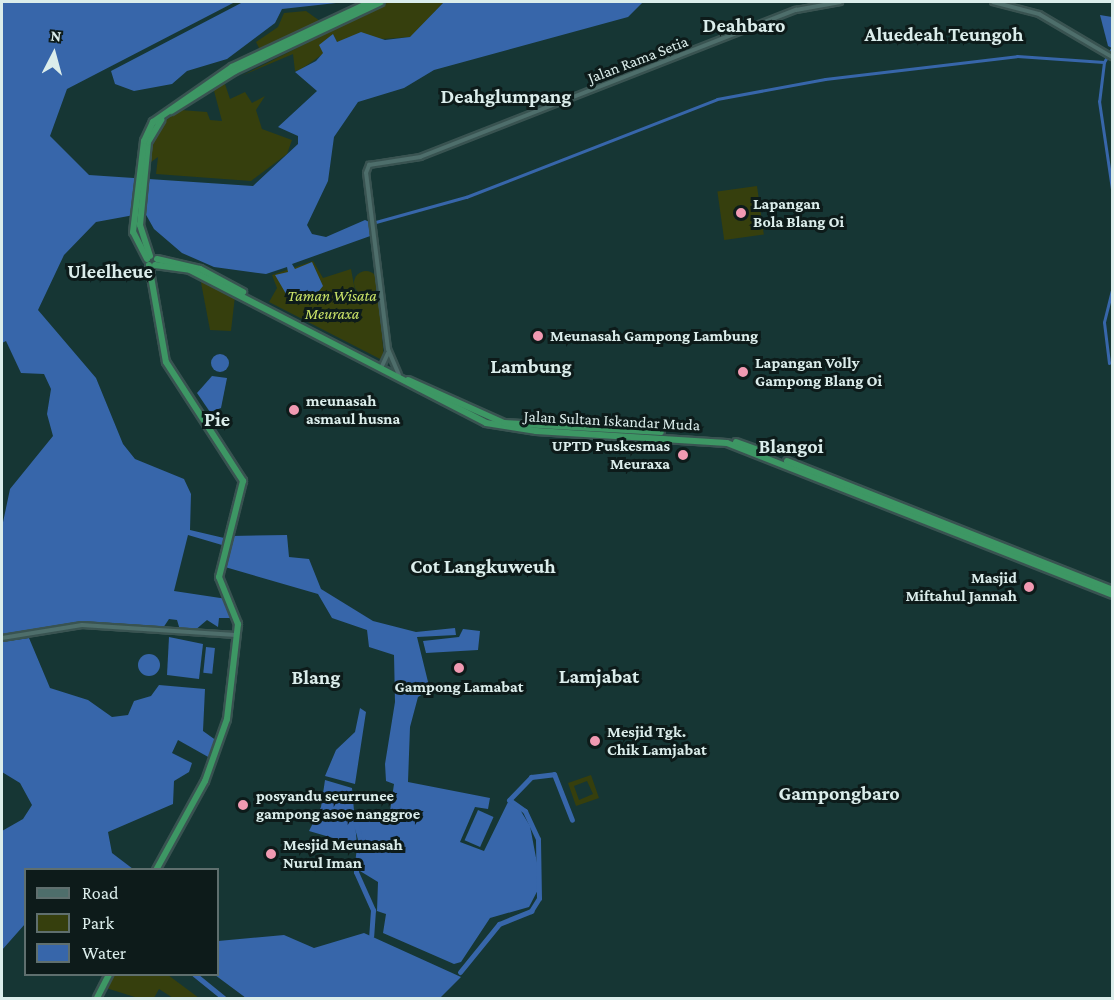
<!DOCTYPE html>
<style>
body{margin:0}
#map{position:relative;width:1114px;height:1000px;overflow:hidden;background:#163634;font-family:"Crimson Pro",serif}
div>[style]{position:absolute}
.green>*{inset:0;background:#363f0d;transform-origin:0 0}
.round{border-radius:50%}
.water>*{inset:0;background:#3766aa;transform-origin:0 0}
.canal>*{height:3px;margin:-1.5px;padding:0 1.5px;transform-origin:1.5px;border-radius:1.5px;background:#3766aa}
.river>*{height:5px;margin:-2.5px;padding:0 2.5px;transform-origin:2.5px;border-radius:2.5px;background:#3766aa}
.roads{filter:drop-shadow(2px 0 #395351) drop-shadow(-2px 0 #395351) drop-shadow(0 2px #395351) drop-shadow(0 -2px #395351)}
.tertiary>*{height:4px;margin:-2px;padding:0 2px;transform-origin:2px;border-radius:2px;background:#4e6e6b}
.trunk>*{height:6px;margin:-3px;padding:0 3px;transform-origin:3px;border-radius:3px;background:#3d9764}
.dots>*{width:16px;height:16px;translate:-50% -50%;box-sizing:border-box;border:3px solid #0d1b1a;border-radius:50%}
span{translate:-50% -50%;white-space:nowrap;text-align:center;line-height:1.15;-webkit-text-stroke:6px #0d1b1a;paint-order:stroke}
.street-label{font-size:16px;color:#dbedeb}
.poi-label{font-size:16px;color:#dbedeb;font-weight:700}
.left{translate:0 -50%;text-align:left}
.right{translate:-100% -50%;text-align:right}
.park-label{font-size:16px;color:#cae368;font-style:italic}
.quarter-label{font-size:20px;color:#dbedeb;font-weight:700}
.frame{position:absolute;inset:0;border:3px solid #dbedeb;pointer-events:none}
.legend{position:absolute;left:24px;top:868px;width:195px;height:108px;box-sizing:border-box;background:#0d1b1a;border:2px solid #5f6f6e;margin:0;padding:8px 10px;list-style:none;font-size:18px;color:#dbedeb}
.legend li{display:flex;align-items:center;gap:12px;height:30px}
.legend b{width:30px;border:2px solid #5f6f6e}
.north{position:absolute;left:24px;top:24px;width:60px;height:60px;-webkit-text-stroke:4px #0d1b1a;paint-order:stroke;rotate:6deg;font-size:16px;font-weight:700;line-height:24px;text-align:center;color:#dbedeb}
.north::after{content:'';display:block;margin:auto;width:21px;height:27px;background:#dbedeb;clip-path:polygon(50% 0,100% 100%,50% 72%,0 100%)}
</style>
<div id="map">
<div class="green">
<i style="clip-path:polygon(389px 2px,444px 2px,411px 37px,337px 42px,333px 34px,323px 54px,300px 70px,295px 71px,293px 54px,241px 76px)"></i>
<i style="clip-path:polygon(306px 11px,320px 21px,260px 50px,256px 42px,278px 27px,284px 13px)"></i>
<i style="clip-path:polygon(224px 81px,230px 99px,245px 92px,252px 103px,265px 96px,256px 110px,262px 129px,292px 140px,287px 154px,251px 181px,156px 174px,158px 157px,151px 162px,152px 147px,162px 123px,180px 110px,207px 112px,210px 120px,222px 121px,213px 87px)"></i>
<i style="left:757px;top:186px;width:49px;height:40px;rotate:82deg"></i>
<i style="clip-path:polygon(313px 261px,323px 278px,351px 269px,356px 296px,379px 294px,384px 361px,269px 302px,277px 288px,272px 275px)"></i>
<i class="round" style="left:354px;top:271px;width:24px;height:24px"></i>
<i style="clip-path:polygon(200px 277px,235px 296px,231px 331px,210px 330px)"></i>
<i style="clip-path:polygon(evenodd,591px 775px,599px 798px,576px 806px,568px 783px,591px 775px,587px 781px,593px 794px,579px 800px,574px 786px,587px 781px)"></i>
<i style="clip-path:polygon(114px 974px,168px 975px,199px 998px,173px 998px,159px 989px,154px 998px,138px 998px,106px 988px)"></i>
</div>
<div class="water">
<i style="clip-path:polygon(2px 2px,235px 2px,67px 89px,50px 136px,89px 175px,253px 186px,298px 144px,298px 136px,278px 127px,317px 91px,295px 72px,316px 61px,323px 53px,319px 45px,333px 34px,337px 42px,361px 32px,385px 40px,410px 37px,444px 2px,643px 2px,628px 17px,434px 70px,404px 88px,358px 102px,334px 137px,328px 181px,307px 225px,312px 234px,326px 237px,365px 220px,372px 223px,373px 235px,292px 264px,295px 269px,312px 262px,323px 286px,315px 296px,289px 299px,275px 275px,288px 272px,287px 267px,266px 274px,214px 267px,182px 253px,154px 229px,145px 213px,96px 222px,64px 255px,38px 310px,96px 378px,123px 444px,135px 459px,184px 479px,191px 494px,190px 530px,224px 538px,222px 545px,188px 535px,174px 591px,227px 599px,235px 618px,219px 618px,218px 627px,207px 620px,194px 631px,180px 630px,177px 620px,169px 619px,161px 631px,83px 623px,2px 635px,2px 527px,10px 489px,53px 436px,47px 414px,51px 389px,44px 374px,21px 373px,6px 341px,2px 343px)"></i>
<i style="clip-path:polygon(243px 2px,345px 2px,282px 9px,275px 23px,227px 59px,187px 71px,172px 84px,134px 91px,115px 84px,111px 71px)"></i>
<i style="clip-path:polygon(1100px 15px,1112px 17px,1112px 48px,1108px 46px)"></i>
<i class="round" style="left:211px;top:354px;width:18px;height:18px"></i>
<i style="clip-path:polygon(212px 376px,227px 378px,221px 408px,210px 412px,197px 393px)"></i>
<i style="clip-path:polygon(287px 535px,289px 557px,309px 559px,321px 589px,373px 621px,416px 632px,455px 628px,456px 635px,417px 637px,430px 690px,418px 697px,410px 727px,408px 782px,490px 798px,488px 809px,475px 807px,460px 842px,484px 851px,508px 802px,516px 803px,530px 826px,541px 884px,529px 907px,490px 918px,461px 962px,454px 964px,383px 933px,386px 914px,377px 911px,378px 882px,360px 871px,356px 813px,386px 815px,390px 811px,394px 784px,386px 781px,385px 764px,395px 702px,394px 655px,369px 647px,367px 630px,332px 618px,318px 594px,225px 567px,231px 536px)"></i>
<i style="clip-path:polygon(463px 629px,480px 631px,478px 650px,426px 653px,423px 641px,459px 637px)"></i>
<i style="clip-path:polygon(169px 637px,203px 644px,199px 679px,167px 675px)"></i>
<i style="clip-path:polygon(29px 638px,50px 688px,88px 700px,112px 717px,128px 715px,134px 701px,151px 696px,159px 685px,205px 689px,203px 731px,217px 741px,210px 758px,178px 740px,172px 753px,192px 763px,189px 772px,174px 781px,173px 804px,108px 832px,112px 853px,133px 869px,26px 870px,25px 924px,2px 950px,2px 831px,23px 819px,32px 805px,20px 783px,2px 772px,2px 642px)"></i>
<i style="left:206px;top:647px;width:9px;height:26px;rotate:6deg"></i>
<i class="round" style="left:138px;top:654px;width:22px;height:22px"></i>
<i style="clip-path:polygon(360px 708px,366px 712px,355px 784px,325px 776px,336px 750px,355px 732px)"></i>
<i style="clip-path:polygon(325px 780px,352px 788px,357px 845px,309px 831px,321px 807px)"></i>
<i style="left:478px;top:810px;width:17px;height:33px;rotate:24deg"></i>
<i style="clip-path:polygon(364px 933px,461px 977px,440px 998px,246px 998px,215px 975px,218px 941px,284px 935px,314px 948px)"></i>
</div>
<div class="canal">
<i style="left:1104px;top:62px;width:39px;rotate:97deg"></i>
<i style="left:1099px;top:101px;width:89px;rotate:81.6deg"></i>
<i style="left:372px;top:223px;width:98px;rotate:-15.5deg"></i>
<i style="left:466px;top:197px;width:269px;rotate:-21.3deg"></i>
<i style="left:717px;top:99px;width:110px;rotate:-10.5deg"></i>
<i style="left:825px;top:79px;width:193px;rotate:-6.8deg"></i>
<i style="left:1017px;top:56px;width:87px;rotate:3.9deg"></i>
<i style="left:1104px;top:62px;width:16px;rotate:-60deg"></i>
<i style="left:1109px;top:363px;width:41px;rotate:-97deg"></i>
<i style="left:1104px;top:322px;width:32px;rotate:-76deg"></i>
<i style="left:1112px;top:291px;width:50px;rotate:-90deg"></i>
</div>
<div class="river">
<i style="left:352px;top:812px;width:28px;rotate:73deg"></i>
<i style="left:360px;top:839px;width:33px;rotate:97deg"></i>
<i style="left:356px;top:872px;width:42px;rotate:65.9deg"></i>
<i style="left:373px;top:910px;width:26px;rotate:94deg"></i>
<i style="left:460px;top:972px;width:62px;rotate:-50.9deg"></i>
<i style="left:499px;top:924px;width:35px;rotate:-22deg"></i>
<i style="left:531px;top:911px;width:15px;rotate:-58deg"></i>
<i style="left:539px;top:898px;width:59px;rotate:-91deg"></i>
<i style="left:538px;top:839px;width:31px;rotate:-115deg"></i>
<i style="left:525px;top:811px;width:19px;rotate:-145deg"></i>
<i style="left:509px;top:800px;width:32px;rotate:-46deg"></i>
<i style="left:531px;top:777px;width:23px;rotate:-7deg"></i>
<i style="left:554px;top:774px;width:49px;rotate:68.6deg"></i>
<i style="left:194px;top:974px;width:38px;rotate:39deg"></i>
</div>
<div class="roads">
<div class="tertiary">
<i style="left:993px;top:2px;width:48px;rotate:14.6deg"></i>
<i style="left:1039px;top:14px;width:85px;rotate:30.5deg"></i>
<i style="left:382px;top:366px;width:14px;rotate:-65deg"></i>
<i style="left:399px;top:375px;width:28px;rotate:-113deg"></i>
<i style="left:388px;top:349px;width:177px;rotate:-97.1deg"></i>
<i style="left:366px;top:173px;width:9px;rotate:-69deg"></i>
<i style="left:369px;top:165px;width:52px;rotate:-8.9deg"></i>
<i style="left:420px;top:157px;width:404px;rotate:-21.4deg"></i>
<i style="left:796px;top:10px;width:45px;rotate:-10.3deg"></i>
<i style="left:2px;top:638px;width:81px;rotate:-9.2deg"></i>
<i style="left:82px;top:625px;width:154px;rotate:3.7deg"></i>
</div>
<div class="trunk">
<i style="left:171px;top:111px;width:75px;rotate:-32deg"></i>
<i style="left:235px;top:71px;width:161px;rotate:-25.3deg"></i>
<i style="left:150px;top:256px;width:33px;rotate:-108deg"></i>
<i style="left:140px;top:225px;width:83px;rotate:-84.5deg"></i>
<i style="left:148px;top:142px;width:26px;rotate:-59deg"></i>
<i style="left:147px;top:259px;width:30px;rotate:-117deg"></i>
<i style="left:133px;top:232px;width:92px;rotate:-83.1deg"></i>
<i style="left:144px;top:141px;width:21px;rotate:-65deg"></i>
<i style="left:153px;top:122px;width:96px;rotate:-34.8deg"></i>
<i style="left:232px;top:67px;width:153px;rotate:-25.1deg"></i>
<i style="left:157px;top:259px;width:44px;rotate:13.1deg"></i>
<i style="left:200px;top:269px;width:49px;rotate:28.1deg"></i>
<i style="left:149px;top:265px;width:98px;rotate:80.1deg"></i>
<i style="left:166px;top:362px;width:142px;rotate:57.1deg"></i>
<i style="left:243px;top:481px;width:99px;rotate:104deg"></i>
<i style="left:219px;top:577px;width:51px;rotate:68deg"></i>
<i style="left:238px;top:624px;width:96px;rotate:96.6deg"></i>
<i style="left:227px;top:719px;width:66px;rotate:109.5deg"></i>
<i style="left:205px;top:781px;width:102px;rotate:118.8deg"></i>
<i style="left:155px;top:265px;width:35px;rotate:8deg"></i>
<i style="left:190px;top:270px;width:333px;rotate:27.3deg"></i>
<i style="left:486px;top:423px;width:51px;rotate:9.1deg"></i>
<i style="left:536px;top:431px;width:191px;rotate:3.6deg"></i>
<i style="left:727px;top:443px;width:414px;rotate:21.5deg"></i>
<i style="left:408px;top:380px;width:105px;rotate:24.1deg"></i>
<i style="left:504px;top:423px;width:157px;rotate:3.3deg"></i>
<i style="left:736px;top:442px;width:29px;rotate:20deg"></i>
<i style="left:787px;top:461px;width:350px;rotate:21.6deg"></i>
<i style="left:97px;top:998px;width:27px;rotate:-63deg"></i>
</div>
</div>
<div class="dots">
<i style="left:741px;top:213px;background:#f19ab2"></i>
<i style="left:538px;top:336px;background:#f19ab2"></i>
<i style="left:743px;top:372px;background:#f19ab2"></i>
<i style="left:294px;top:410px;background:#f19ab2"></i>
<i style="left:683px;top:455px;background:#f19ab2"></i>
<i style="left:1029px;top:587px;background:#f19ab2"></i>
<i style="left:459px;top:668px;background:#f19ab2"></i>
<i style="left:595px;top:741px;background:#f19ab2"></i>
<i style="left:243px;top:805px;background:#f19ab2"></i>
<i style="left:271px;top:854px;background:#f19ab2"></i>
</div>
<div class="street-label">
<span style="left:638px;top:60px;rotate:-21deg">Jalan Rama Setia</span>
<span style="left:612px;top:421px;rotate:3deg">Jalan Sultan Iskandar Muda</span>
</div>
<div class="poi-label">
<span class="left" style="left:753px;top:213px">Lapangan<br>Bola Blang Oi</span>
<span class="left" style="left:550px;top:336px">Meunasah Gampong Lambung</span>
<span class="left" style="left:755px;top:372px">Lapangan Volly<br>Gampong Blang Oi</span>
<span class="left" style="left:306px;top:410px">meunasah<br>asmaul husna</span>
<span class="right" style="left:670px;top:455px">UPTD Puskesmas<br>Meuraxa</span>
<span class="right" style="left:1017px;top:587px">Masjid<br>Miftahul Jannah</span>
<span style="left:459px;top:687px">Gampong Lamabat</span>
<span class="left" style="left:607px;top:741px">Mesjid Tgk.<br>Chik Lamjabat</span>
<span class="left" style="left:256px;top:805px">posyandu seurrunee<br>gampong asoe nanggroe</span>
<span class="left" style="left:283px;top:854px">Mesjid Meunasah<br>Nurul Iman</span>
</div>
<div class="park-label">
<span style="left:332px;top:305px">Taman Wisata<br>Meuraxa</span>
</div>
<div class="quarter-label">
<span style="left:744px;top:25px">Deahbaro</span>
<span style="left:944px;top:34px">Aluedeah Teungoh</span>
<span style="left:506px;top:96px">Deahglumpang</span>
<span style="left:110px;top:271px">Uleelheue</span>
<span style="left:531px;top:366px">Lambung</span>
<span style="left:217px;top:419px">Pie</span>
<span style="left:791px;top:446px">Blangoi</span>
<span style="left:483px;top:566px">Cot Langkuweuh</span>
<span style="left:599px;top:676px">Lamjabat</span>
<span style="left:316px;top:677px">Blang</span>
<span style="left:839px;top:793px">Gampongbaro</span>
</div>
<div class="frame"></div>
<ul class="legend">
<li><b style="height:8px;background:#4e6e6b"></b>Road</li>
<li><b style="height:16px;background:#363f0d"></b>Park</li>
<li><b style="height:16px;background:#3766aa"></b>Water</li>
</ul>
<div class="north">N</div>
</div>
